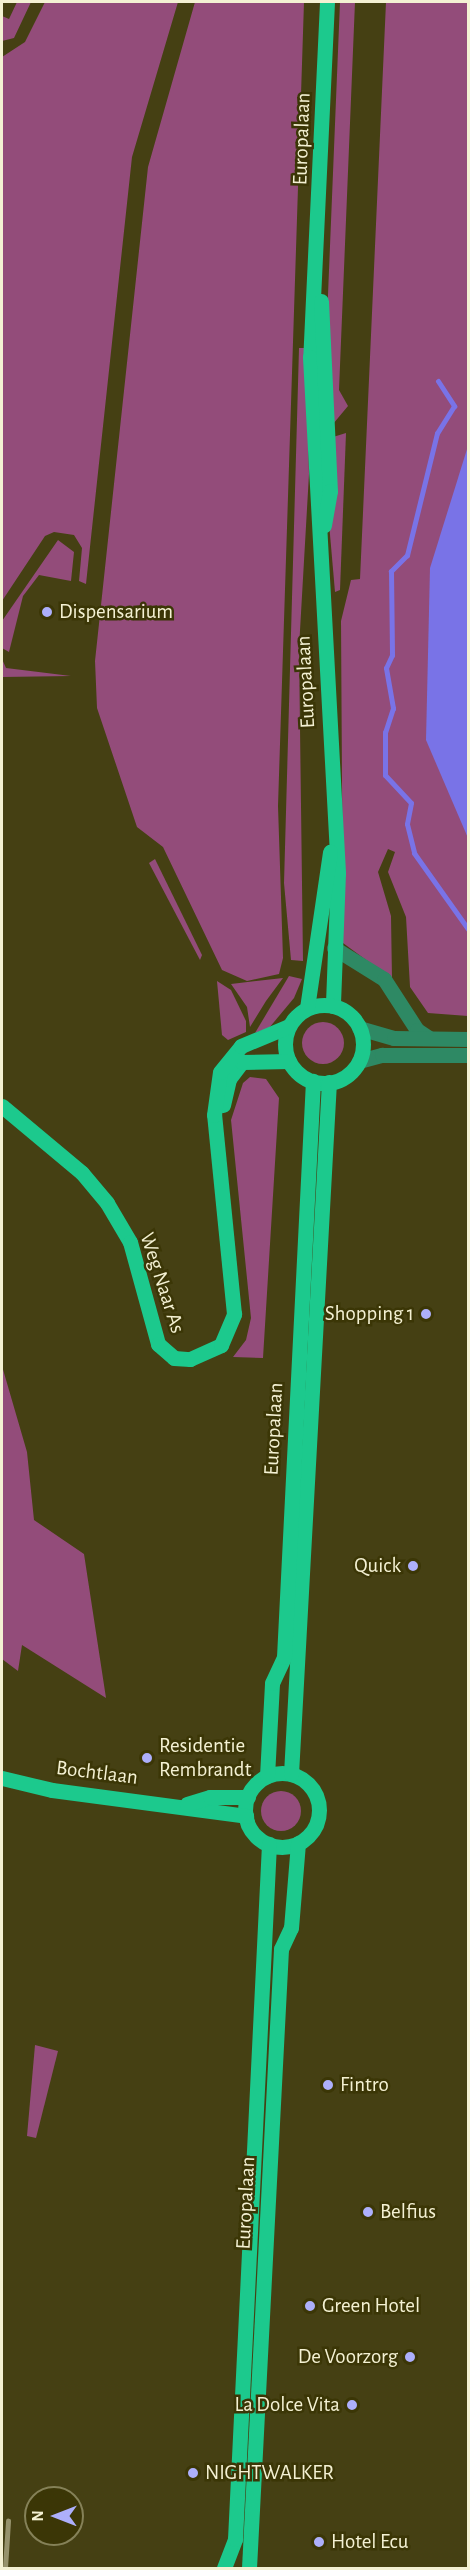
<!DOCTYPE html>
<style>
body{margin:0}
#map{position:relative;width:470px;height:2570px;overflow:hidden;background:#454013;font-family:"Alegreya Sans",sans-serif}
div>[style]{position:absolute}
.green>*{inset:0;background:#934c7a}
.round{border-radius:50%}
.water>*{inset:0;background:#7973e7}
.stream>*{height:5px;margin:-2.5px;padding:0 2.5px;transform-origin:2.5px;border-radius:2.5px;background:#7973e7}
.minor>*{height:15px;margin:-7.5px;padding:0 7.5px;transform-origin:7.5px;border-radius:7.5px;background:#2e8964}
.major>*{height:15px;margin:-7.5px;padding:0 7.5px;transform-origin:7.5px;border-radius:7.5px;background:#1cc98d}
.major>.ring{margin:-7.5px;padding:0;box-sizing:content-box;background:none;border:15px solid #1cc98d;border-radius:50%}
.rail>*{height:4.5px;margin:-2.25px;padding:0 2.25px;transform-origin:2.25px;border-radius:2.25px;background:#96926c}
.dots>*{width:16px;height:16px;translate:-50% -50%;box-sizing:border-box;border:3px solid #3b3606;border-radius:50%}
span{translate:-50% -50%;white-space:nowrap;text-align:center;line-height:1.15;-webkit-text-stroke:5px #3b3606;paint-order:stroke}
.street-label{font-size:21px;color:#f4f1d3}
.poi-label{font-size:21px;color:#f4f1d3}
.left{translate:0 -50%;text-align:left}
.right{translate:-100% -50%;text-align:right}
.frame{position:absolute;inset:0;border:3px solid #f4f1d3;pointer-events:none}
.north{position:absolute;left:24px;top:2486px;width:60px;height:60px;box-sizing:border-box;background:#3b3606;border:2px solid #858158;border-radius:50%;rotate:270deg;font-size:16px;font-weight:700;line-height:24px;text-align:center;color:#f4f1d3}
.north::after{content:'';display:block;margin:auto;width:21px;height:27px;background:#adaffb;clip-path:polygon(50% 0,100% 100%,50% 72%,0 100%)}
</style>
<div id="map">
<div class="green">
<i style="clip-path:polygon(17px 2px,31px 2px,14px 38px,2px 41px,2px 16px,9px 19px)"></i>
<i style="clip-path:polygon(45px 2px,178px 2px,132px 157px,86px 584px,79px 581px,82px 548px,74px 535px,54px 532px,45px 536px,2px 601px,2px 57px,25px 42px)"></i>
<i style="clip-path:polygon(195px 2px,304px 2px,278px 806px,283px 958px,279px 974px,247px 981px,222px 970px,163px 847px,137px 827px,97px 708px,95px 661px,148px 167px)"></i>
<i style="clip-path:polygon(340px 2px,355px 2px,339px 390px,348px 406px,333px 424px,327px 319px)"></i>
<i style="clip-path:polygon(386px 2px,468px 2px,468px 1016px,428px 1013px,410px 987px,406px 917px,388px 872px,395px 852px,388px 849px,378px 872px,391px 916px,392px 979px,343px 943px,341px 621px,351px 580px,360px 579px)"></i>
<i style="clip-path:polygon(299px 348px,306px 348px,309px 474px,299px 648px,303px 961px,291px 960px,284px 883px)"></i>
<i style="clip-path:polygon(346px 433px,340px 590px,335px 592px,329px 523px,333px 437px)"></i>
<i style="clip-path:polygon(58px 540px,74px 552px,71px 581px,39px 575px,23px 596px,9px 652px,2px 648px,2px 621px)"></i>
<i style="clip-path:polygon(2px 659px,6px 668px,71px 676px,2px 677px)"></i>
<i style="clip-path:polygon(155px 859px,202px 955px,200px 960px,149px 863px)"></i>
<i style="clip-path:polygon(289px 976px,302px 979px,294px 998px,269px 1028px,255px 1033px)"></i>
<i style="clip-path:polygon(283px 978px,266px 1001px,250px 1027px,247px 1007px,231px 984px)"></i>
<i style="clip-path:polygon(217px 981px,231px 990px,246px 1021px,246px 1032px,228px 1040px,222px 1035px)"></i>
<i class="round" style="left:302px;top:1022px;width:42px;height:42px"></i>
<i style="clip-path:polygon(250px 1077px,266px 1079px,279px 1098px,263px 1358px,233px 1357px,246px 1340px,251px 1318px,231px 1120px,243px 1083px)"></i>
<i style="clip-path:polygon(2px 1366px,27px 1452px,34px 1520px,84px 1554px,106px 1698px,22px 1645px,18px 1671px,2px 1659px)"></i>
<i class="round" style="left:261px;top:1791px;width:40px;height:40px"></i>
<i style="clip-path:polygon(35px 2045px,58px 2051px,36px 2138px,27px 2136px)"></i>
</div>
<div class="water">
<i style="clip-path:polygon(468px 446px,468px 838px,426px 740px,430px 568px)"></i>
</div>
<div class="stream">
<i style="left:438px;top:381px;width:30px;rotate:57deg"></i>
<i style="left:454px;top:406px;width:32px;rotate:122deg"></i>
<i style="left:437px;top:433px;width:126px;rotate:103.8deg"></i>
<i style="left:407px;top:555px;width:23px;rotate:135deg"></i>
<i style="left:391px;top:571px;width:84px;rotate:89.3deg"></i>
<i style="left:392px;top:655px;width:14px;rotate:115deg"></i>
<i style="left:386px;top:668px;width:41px;rotate:80.1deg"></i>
<i style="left:393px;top:708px;width:25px;rotate:108deg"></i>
<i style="left:385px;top:732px;width:43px;rotate:90deg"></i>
<i style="left:385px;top:775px;width:38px;rotate:47deg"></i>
<i style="left:411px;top:803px;width:21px;rotate:101deg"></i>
<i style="left:407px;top:824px;width:30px;rotate:76deg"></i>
<i style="left:414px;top:853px;width:93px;rotate:54.6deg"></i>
</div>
<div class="minor">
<i style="left:334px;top:948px;width:59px;rotate:31.8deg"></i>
<i style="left:384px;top:979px;width:61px;rotate:57.1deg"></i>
<i style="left:417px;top:1030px;width:14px;rotate:34deg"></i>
<i style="left:359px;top:1028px;width:36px;rotate:16deg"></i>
<i style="left:394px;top:1038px;width:74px;rotate:0.8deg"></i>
<i style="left:359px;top:1061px;width:24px;rotate:-15deg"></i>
<i style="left:382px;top:1055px;width:86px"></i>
</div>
<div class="major">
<i style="left:327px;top:2px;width:355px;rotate:92.7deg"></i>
<i style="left:310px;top:357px;width:517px;rotate:86.89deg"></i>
<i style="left:338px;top:873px;width:133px;rotate:92.2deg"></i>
<i style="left:321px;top:301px;width:190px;rotate:87.3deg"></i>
<i style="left:330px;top:491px;width:35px;rotate:100deg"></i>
<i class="ring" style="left:285px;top:1005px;width:63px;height:63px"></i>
<i style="left:307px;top:1008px;width:158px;rotate:-81.6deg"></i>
<i style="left:223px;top:1105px;width:27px;rotate:-77deg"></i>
<i style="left:229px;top:1079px;width:21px;rotate:-53deg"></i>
<i style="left:242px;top:1062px;width:47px;rotate:-1.2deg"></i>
<i style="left:2px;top:1106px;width:104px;rotate:39.9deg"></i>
<i style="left:82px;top:1173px;width:39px;rotate:50deg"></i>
<i style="left:107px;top:1203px;width:45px;rotate:59.5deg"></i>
<i style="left:130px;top:1242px;width:106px;rotate:74.6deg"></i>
<i style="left:158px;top:1344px;width:21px;rotate:41deg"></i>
<i style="left:174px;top:1358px;width:16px;rotate:4deg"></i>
<i style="left:190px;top:1359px;width:34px;rotate:-24deg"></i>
<i style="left:221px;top:1345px;width:34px;rotate:-67deg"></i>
<i style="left:234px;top:1314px;width:200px;rotate:-95.7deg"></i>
<i style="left:214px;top:1115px;width:43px;rotate:-82.1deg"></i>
<i style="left:220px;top:1072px;width:33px;rotate:-51deg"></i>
<i style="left:241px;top:1046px;width:52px;rotate:-22.6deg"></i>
<i class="ring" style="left:245px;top:1773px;width:59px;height:59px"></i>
<i style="left:291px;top:1774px;width:693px;rotate:-86.86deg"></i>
<i style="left:267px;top:1776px;width:93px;rotate:-86.9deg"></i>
<i style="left:272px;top:1683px;width:29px;rotate:-65deg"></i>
<i style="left:284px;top:1657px;width:577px;rotate:-87.12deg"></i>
<i style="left:2px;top:1778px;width:51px;rotate:13.5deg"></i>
<i style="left:52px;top:1790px;width:196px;rotate:7.6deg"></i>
<i style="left:187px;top:1804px;width:24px;rotate:-17deg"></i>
<i style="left:210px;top:1797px;width:38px"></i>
<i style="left:224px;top:2568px;width:31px;rotate:-69deg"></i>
<i style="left:235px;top:2539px;width:696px;rotate:-87.2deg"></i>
<i style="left:249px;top:2568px;width:620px;rotate:-87.04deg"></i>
<i style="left:281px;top:1949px;width:23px;rotate:-65deg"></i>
<i style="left:291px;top:1928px;width:85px;rotate:-85.3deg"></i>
</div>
<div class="rail">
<i style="left:5px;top:2568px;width:47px;rotate:-86.3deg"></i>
</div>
<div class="dots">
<i style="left:47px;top:612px;background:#adaffb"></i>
<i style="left:426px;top:1314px;background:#adaffb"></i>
<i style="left:413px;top:1566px;background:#adaffb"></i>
<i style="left:147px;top:1758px;background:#adaffb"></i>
<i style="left:328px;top:2085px;background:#adaffb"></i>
<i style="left:368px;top:2212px;background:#adaffb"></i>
<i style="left:310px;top:2306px;background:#adaffb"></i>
<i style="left:410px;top:2357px;background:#adaffb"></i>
<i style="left:352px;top:2405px;background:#adaffb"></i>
<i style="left:193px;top:2473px;background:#adaffb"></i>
<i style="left:319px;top:2542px;background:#adaffb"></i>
</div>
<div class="street-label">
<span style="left:302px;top:139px;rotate:-88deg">Europalaan</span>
<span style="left:306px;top:682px;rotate:-93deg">Europalaan</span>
<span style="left:162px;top:1283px;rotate:72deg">Weg Naar As</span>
<span style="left:274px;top:1429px;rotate:-87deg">Europalaan</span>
<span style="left:97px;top:1773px;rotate:7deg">Bochtlaan</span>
<span style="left:246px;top:2203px;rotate:-87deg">Europalaan</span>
</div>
<div class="poi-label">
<span class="left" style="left:59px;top:612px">Dispensarium</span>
<span class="right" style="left:414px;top:1314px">Shopping 1</span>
<span class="right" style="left:401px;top:1566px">Quick</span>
<span class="left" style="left:159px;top:1758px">Residentie<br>Rembrandt</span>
<span class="left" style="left:340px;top:2085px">Fintro</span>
<span class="left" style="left:380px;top:2212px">Belfius</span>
<span class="left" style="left:322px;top:2306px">Green Hotel</span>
<span class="right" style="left:398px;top:2357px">De Voorzorg</span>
<span class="right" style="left:340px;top:2405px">La Dolce Vita</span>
<span class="left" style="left:205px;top:2473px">NIGHTWALKER</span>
<span class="left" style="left:331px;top:2542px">Hotel Ecu</span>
</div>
<div class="frame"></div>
<div class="north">N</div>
</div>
